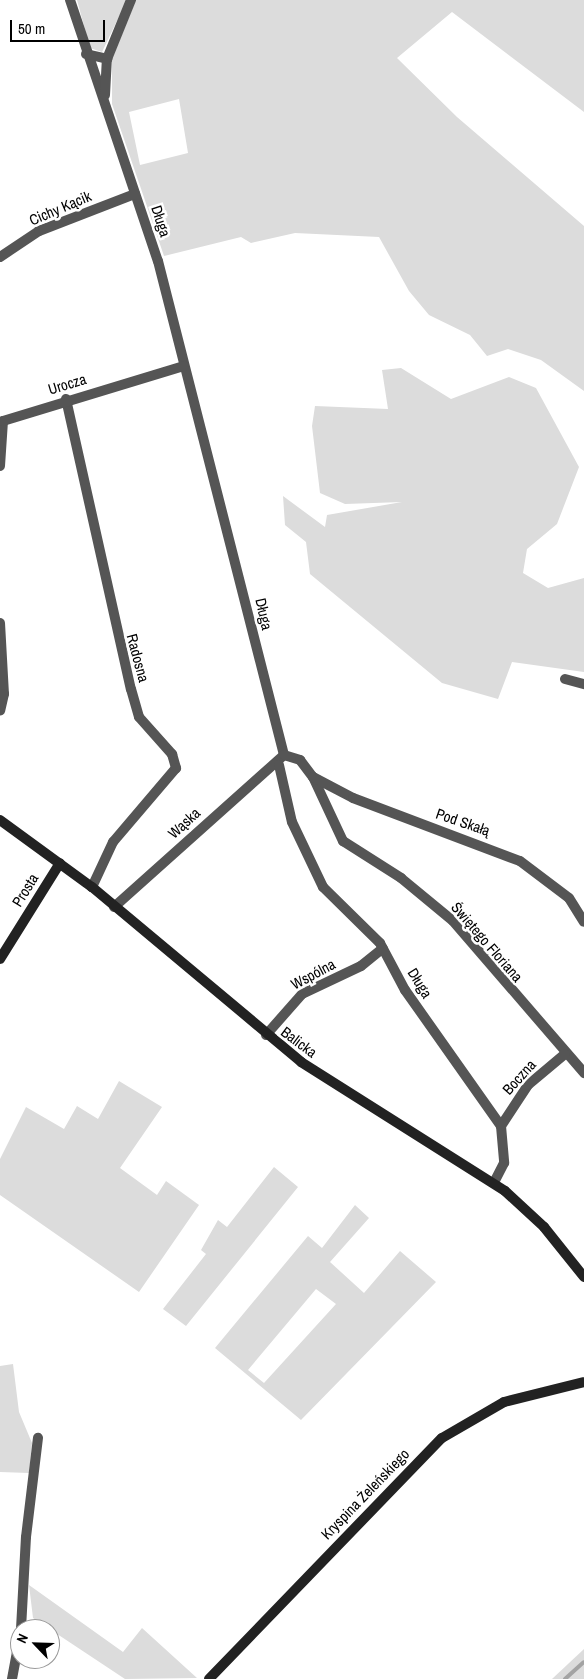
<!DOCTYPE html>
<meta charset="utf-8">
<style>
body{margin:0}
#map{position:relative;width:584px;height:1679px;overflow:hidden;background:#fff;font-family:"Archivo Narrow",sans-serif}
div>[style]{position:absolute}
.green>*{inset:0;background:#dcdcdc}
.stream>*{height:4px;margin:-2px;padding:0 2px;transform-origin:2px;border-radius:2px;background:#a3a3a3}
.street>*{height:10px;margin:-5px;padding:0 5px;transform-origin:5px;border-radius:5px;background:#555}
.secondary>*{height:10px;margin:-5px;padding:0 5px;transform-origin:5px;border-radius:5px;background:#222}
span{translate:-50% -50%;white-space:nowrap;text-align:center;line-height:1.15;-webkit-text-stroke:5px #fff;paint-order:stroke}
.street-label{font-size:15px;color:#000}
.north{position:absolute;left:10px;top:1619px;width:50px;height:50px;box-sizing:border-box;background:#fff;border:1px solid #999;border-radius:50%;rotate:294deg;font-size:14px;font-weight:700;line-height:20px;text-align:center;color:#000}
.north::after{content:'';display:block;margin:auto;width:18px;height:22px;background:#000;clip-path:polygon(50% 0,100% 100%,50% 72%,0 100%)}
.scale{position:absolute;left:10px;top:20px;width:95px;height:22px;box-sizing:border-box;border:2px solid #000;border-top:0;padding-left:6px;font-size:15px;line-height:18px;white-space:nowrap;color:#000;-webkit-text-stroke:4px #fff;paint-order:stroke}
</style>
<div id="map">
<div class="green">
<i style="clip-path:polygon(77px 0,127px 0,102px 52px,90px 48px)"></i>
<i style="clip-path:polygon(evenodd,136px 0,584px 0,584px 112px,452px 12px,397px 58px,457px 117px,584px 226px,584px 391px,541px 360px,508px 349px,487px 356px,470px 335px,429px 315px,409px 291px,379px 237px,295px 233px,251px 243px,241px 237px,164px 256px,112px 104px,112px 59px,136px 0,179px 99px,188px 153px,140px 165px,129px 112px,179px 99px)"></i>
<i style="clip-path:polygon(401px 368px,451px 399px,509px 377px,536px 388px,579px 467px,557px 524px,527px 549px,523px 573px,548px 588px,584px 578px,584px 672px,512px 662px,498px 699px,442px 683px,310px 574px,306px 542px,285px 525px,283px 496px,325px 527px,327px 515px,402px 502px,345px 504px,320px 493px,312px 426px,315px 406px,388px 409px,382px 370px)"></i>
<i style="clip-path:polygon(119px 1081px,162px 1107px,120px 1168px,157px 1195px,166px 1181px,199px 1205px,139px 1292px,0 1195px,0 1159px,26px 1107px,64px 1129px,77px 1106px,98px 1119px)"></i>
<i style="clip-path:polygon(274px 1167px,298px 1187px,186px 1326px,163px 1309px,206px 1254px,201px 1250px,218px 1220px,227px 1227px)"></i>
<i style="clip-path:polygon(evenodd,355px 1205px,369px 1218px,330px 1262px,364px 1293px,400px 1251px,436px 1282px,301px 1420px,215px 1348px,308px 1236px,322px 1248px,355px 1205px,316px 1289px,336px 1304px,264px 1383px,248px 1370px,316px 1289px)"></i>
<i style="clip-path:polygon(13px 1364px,19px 1412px,32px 1443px,29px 1473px,0 1472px,0 1366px)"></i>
<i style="clip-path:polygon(29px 1585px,123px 1652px,142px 1628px,197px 1678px,125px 1679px,33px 1618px)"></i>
<i style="clip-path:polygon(584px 1649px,584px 1679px,552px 1679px)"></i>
</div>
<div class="stream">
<i style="left:565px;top:1679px;width:25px;rotate:-42deg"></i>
</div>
<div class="street">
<i style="left:70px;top:0;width:275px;rotate:71.4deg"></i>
<i style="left:158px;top:261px;width:510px;rotate:75.69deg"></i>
<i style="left:284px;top:755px;width:228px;rotate:138.2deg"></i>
<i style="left:86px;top:54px;width:22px;rotate:13deg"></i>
<i style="left:105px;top:95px;width:36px;rotate:-87deg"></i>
<i style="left:107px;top:59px;width:64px;rotate:-67.9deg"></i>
<i style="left:0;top:257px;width:47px;rotate:-33.7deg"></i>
<i style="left:39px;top:231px;width:103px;rotate:-21.1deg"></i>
<i style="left:66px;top:399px;width:297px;rotate:77.4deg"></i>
<i style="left:131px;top:689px;width:29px;rotate:74deg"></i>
<i style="left:139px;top:717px;width:50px;rotate:48.3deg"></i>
<i style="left:172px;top:754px;width:15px;rotate:74deg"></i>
<i style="left:176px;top:768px;width:97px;rotate:130.4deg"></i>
<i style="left:113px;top:842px;width:50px;rotate:115deg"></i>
<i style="left:0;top:466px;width:45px;rotate:-86.2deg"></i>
<i style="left:3px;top:421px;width:189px;rotate:-16.9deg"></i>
<i style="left:0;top:623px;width:71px;rotate:86.8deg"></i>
<i style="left:4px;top:694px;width:17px;rotate:103deg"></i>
<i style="left:565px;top:679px;width:20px;rotate:15deg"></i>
<i style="left:284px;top:755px;width:17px;rotate:17deg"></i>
<i style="left:300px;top:760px;width:21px;rotate:53deg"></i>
<i style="left:313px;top:777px;width:71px;rotate:64.9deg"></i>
<i style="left:343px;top:841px;width:69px;rotate:32.5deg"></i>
<i style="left:401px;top:878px;width:67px;rotate:39.6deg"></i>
<i style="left:453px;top:921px;width:201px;rotate:49.2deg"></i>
<i style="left:279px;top:765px;width:58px;rotate:77.2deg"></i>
<i style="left:292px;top:822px;width:72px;rotate:64.5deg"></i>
<i style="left:323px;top:887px;width:80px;rotate:44.5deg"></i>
<i style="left:380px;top:943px;width:53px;rotate:62deg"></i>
<i style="left:405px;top:990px;width:166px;rotate:54.8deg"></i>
<i style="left:501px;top:1126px;width:37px;rotate:85deg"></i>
<i style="left:504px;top:1163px;width:22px;rotate:117deg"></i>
<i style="left:313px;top:777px;width:45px;rotate:27.7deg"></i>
<i style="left:353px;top:798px;width:178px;rotate:20.7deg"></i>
<i style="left:520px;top:861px;width:61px;rotate:37.1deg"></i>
<i style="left:569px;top:898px;width:28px;rotate:58deg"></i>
<i style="left:266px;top:1035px;width:55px;rotate:-48.7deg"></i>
<i style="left:302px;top:994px;width:65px;rotate:-25.4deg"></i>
<i style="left:361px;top:966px;width:28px;rotate:-39deg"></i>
<i style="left:501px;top:1126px;width:49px;rotate:-56.6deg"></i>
<i style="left:528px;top:1085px;width:48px;rotate:-40deg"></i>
<i style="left:21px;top:1629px;width:92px;rotate:-86.9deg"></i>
<i style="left:26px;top:1537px;width:100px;rotate:-83.1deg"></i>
<i style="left:12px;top:1679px;width:44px;rotate:-79.5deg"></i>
</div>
<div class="secondary">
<i style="left:0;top:820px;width:114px;rotate:36.1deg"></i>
<i style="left:92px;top:887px;width:273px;rotate:39.9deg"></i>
<i style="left:301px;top:1062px;width:241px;rotate:32.3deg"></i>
<i style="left:505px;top:1191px;width:53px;rotate:42.7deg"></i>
<i style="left:544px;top:1227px;width:64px;rotate:51.3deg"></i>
<i style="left:0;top:959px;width:113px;rotate:-58deg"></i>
<i style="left:209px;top:1679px;width:335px;rotate:-46deg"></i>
<i style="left:442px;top:1438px;width:72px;rotate:-30.1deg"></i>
<i style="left:504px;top:1402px;width:82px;rotate:-14deg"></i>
</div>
<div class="street-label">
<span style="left:60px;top:208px;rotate:-23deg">Cichy Kącik</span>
<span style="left:161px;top:221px;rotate:72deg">Długa</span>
<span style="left:67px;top:384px;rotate:-17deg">Urocza</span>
<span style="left:264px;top:614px;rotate:77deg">Długa</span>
<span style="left:138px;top:658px;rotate:75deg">Radosna</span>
<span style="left:463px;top:822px;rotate:19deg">Pod Skałą</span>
<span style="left:184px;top:823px;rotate:-43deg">Wąska</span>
<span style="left:25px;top:890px;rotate:-58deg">Prosta</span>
<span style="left:487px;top:942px;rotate:49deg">Świętego Floriana</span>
<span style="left:313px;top:974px;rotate:-28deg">Wspólna</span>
<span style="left:420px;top:983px;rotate:58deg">Długa</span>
<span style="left:299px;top:1042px;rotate:37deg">Balicka</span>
<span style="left:519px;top:1077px;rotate:-48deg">Boczna</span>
<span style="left:365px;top:1494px;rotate:-46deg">Kryspina Żeleńskiego</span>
</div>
<div class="north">N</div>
<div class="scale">50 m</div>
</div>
